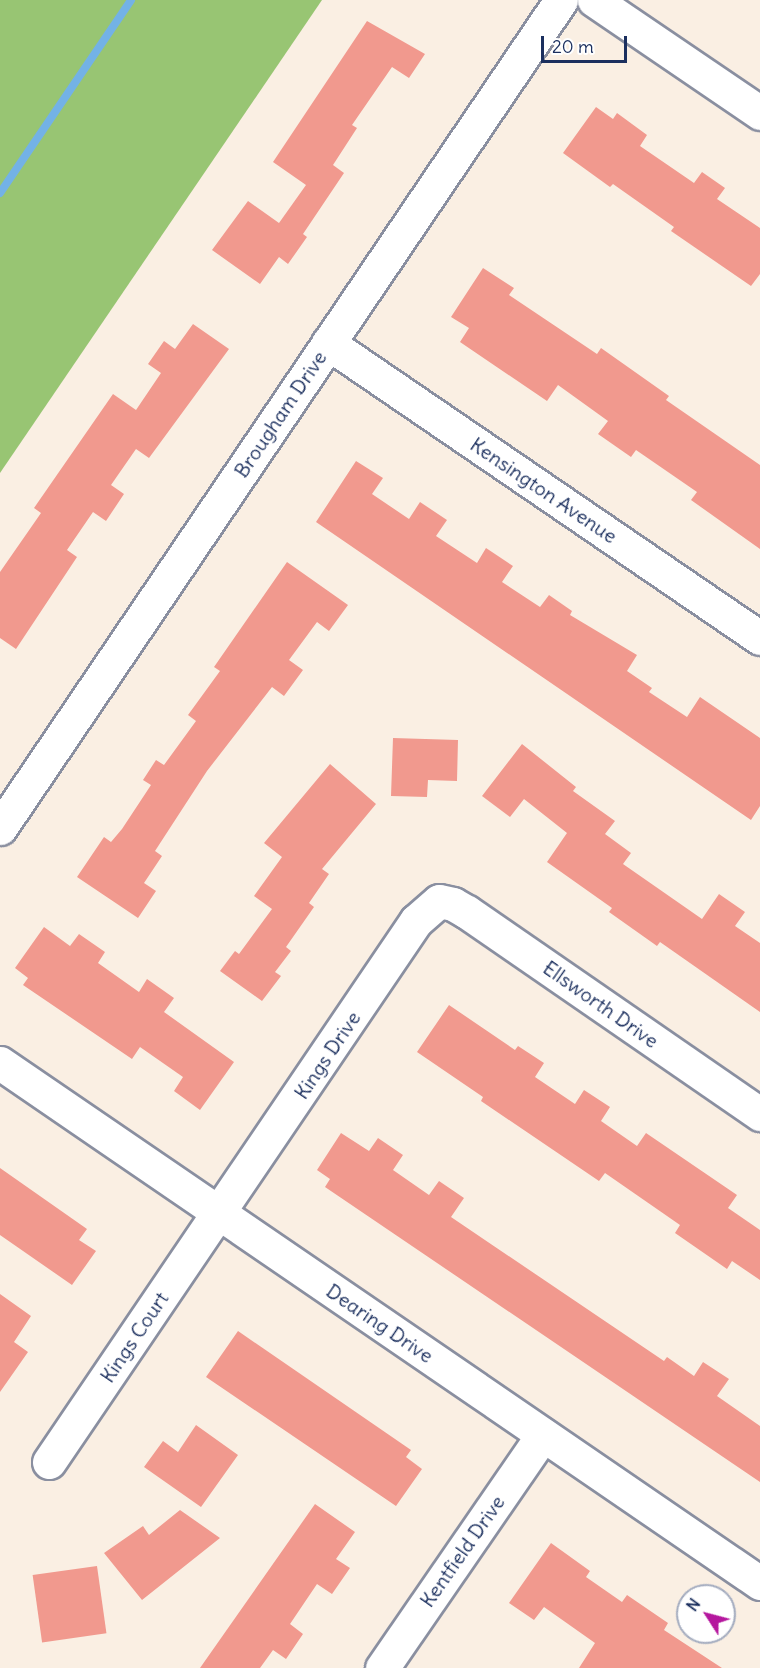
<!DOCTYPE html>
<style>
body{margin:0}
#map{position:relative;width:760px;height:1668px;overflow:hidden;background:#faefe3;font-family:Delius,sans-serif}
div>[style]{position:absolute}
.green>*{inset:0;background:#98c573}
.stream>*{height:8px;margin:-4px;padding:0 4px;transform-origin:4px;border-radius:4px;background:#73b2e6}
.building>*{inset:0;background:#f1998e;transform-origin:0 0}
.roads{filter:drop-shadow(2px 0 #8a8fa0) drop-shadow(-2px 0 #8a8fa0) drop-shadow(0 2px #8a8fa0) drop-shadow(0 -2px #8a8fa0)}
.minor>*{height:33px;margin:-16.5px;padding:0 16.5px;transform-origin:16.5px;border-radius:16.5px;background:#fff}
span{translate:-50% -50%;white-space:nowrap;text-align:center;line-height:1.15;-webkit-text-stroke:5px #fff;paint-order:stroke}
.street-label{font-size:20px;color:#1b2f5e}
.north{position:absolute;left:676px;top:1584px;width:60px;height:60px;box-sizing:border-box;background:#fff;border:2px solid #a4acbf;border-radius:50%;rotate:306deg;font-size:16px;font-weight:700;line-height:24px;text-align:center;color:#1b2f5e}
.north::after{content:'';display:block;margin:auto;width:21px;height:27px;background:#b5179e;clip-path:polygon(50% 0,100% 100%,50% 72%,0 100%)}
.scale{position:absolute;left:541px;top:36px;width:86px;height:27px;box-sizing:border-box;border:3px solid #1b2f5e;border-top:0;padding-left:8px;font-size:18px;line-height:21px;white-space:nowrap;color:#1b2f5e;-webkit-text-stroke:4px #fff;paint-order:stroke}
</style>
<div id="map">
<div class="green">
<i style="clip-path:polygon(0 0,322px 0,0 473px)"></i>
</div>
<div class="stream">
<i style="left:0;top:193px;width:233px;rotate:-55.8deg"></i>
</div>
<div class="building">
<i style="clip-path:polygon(367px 21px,425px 54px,409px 78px,392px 67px,352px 125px,357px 128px,333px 165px,344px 173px,303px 234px,307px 237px,288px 264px,279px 257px,260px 284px,212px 250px,248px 201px,279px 223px,306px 185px,273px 162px)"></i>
<i style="clip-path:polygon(596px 107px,613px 119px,617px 113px,647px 135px,640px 146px,694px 183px,702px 172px,725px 188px,717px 199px,760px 228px,760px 274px,751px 286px,671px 231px,674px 227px,613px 184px,610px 187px,563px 153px)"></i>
<i style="clip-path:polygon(483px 268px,514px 288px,509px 295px,597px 354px,601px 348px,669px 396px,666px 400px,760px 465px,760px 549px,691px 500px,697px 492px,636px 450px,631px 457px,598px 434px,608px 421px,558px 385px,547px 401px,460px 342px,469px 328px,451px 317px)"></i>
<i style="clip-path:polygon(193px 324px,229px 349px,149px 458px,136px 449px,111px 485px,124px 494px,106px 521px,93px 512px,67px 550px,77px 557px,16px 649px,0 638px,0 572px,41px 513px,34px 508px,113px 394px,136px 410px,161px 373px,148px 364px,164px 341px,175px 349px)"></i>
<i style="clip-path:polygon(356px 461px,383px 478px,372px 494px,409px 519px,420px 502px,447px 520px,436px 536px,477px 563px,486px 548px,513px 566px,502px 582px,540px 607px,549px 595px,572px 611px,570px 615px,637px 655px,627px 671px,652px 688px,649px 692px,687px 717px,700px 697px,760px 738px,760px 806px,751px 820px,316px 522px)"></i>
<i style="clip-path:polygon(287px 562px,348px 605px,329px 631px,317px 622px,289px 660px,303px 670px,284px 696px,272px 687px,207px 771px,155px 851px,162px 856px,144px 883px,156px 891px,138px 918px,77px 877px,104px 837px,111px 842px,122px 829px,151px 785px,143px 780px,156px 760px,164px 765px,196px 721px,188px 715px,220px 671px,214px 667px)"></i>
<i style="clip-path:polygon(393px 738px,458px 740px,457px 781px,428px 780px,427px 797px,391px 796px)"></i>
<i style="clip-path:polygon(522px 744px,576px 787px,573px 791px,615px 821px,605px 834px,631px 853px,623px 864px,702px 919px,719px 894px,745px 912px,735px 926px,760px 943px,760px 1012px,660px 942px,657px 946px,609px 912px,612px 908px,547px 862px,567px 833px,524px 799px,510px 817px,482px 796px)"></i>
<i style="clip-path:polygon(330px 764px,376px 804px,322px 869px,329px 874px,309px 903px,314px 907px,286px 947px,291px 951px,275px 972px,281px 976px,262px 1001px,220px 971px,235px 951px,239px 954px,272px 909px,254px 896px,282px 857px,264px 843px)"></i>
<i style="clip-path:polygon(44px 927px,70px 946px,79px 934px,105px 952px,98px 963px,139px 992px,147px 979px,174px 998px,164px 1012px,234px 1062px,200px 1110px,174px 1091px,183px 1077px,140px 1047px,132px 1059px,23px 985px,28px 978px,15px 968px)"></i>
<i style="clip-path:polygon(449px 1005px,515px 1050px,518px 1046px,544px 1063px,535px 1077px,575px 1104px,584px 1090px,610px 1107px,601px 1121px,637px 1146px,646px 1133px,737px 1195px,728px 1208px,760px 1230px,760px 1280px,732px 1261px,727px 1269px,675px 1233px,680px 1225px,605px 1173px,599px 1181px,481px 1101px,483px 1097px,417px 1052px)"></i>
<i style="clip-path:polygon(341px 1133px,369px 1151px,378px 1138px,403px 1155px,393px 1170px,429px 1195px,439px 1181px,464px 1198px,451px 1217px,664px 1361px,667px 1357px,694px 1376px,703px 1362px,729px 1379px,717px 1396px,760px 1426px,760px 1482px,325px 1187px,330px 1179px,317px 1170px)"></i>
<i style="clip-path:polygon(0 1168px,87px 1229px,79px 1240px,96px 1251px,72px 1285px,0 1235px)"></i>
<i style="clip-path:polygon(0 1294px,31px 1316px,14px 1342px,28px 1352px,0 1392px)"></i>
<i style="clip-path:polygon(238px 1331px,411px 1450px,406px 1457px,422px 1469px,396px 1506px,206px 1377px)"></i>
<i style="clip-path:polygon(196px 1425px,238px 1455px,201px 1507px,144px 1467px,163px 1441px,178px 1452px)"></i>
<i style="clip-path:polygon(315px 1504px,355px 1532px,336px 1559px,350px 1568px,332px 1594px,317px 1584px,290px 1624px,303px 1634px,286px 1659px,273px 1650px,260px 1668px,200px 1668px)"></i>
<i style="clip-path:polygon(180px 1510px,220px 1538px,142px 1600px,104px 1553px,143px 1526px,149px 1535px)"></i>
<i style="clip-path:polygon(551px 1543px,590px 1571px,586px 1577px,622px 1602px,627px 1595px,668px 1623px,664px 1630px,722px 1668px,579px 1668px,595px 1643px,544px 1607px,534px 1620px,509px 1603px)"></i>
<i style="left:97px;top:1566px;width:68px;height:65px;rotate:82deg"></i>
</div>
<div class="roads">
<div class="minor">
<i style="left:594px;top:0;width:201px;rotate:34.2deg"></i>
<i style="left:328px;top:343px;width:523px;rotate:34.33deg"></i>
<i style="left:0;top:828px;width:1000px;rotate:-55.88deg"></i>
<i style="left:0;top:1063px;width:921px;rotate:34.38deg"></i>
<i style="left:49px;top:1462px;width:654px;rotate:-55.85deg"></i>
<i style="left:416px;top:921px;width:30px;rotate:-41deg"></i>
<i style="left:439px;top:901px;width:14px;rotate:12deg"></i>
<i style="left:453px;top:904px;width:16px;rotate:30deg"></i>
<i style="left:467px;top:912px;width:356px;rotate:34.6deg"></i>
<i style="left:382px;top:1668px;width:283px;rotate:-55.4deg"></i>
</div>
</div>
<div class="street-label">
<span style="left:280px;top:414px;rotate:-56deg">Brougham Drive</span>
<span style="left:544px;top:490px;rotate:34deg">Kensington Avenue</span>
<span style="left:601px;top:1004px;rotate:35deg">Ellsworth Drive</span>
<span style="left:327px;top:1055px;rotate:-56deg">Kings Drive</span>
<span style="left:380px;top:1323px;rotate:34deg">Dearing Drive</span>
<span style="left:134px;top:1337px;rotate:-56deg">Kings Court</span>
<span style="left:462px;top:1551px;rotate:-55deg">Kentfield Drive</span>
</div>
<div class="north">N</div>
<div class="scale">20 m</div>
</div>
